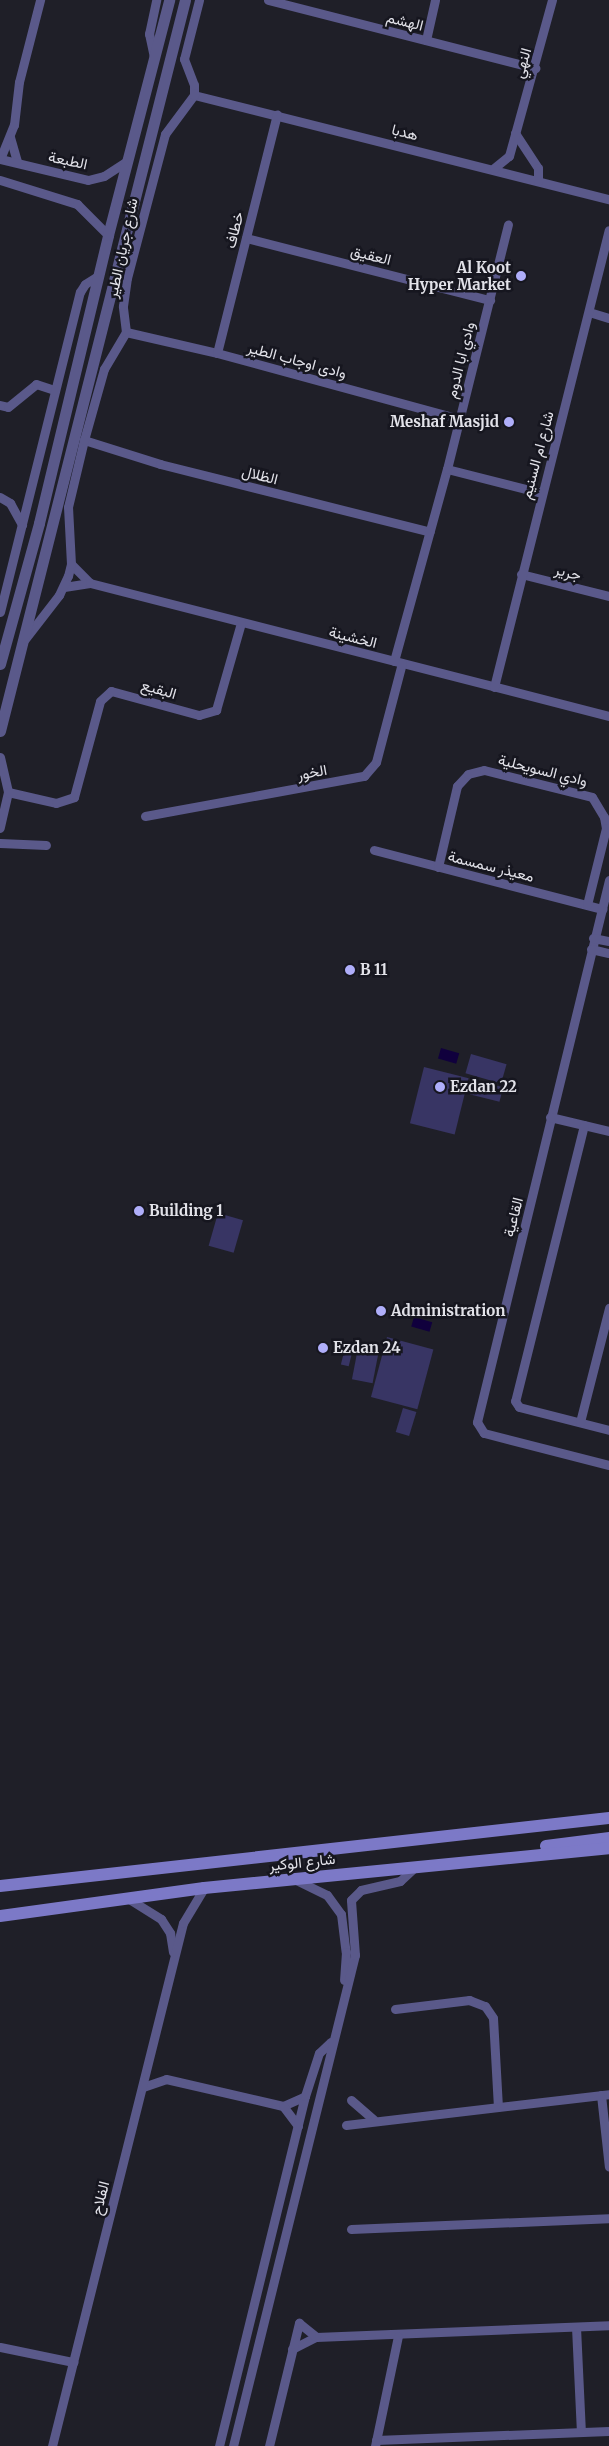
<!DOCTYPE html>
<meta charset="utf-8">
<style>
body{margin:0}
#map{position:relative;width:609px;height:2446px;overflow:hidden;background:#1f1f28;font-family:Merriweather,Vazirmatn,serif}
div>[style]{position:absolute}
.green>*{inset:0;background:#383564;transform-origin:0 0}
.water>*{inset:0;background:#10003d;transform-origin:0 0}
.minor>*{height:9px;margin:-4.5px;padding:0 4.5px;transform-origin:4.5px;border-radius:4.5px;background:#5a598a}
.tertiary>*{height:11px;margin:-5.5px;padding:0 5.5px;transform-origin:5.5px;border-radius:5.5px;background:#5a598a}
.secondary>*{height:12px;margin:-6px;padding:0 6px;transform-origin:6px;border-radius:6px;background:#7c79c7}
.dots>*{width:14px;height:14px;translate:-50% -50%;box-sizing:border-box;border:2px solid #16161f;border-radius:50%}
span{translate:-50% -50%;white-space:nowrap;text-align:center;line-height:1.15;-webkit-text-stroke:5px #16161f;paint-order:stroke}
.street-label{font-size:15px;color:#e2e2e9}
.poi-label{font-size:15px;color:#e2e2e9;font-weight:700}
.right{translate:-100% -50%;text-align:right}
.left{translate:0 -50%;text-align:left}
</style>
<div id="map">
<div class="green">
<i style="left:471px;top:1054px;width:37px;height:20px;rotate:16deg"></i>
<i style="left:424px;top:1067px;width:46px;height:58px;rotate:14deg"></i>
<i style="left:474px;top:1080px;width:30px;height:15px;rotate:14deg"></i>
<i style="left:218px;top:1213px;width:26px;height:34px;rotate:16deg"></i>
<i style="left:387px;top:1337px;width:48px;height:62px;rotate:15deg"></i>
<i style="left:359px;top:1343px;width:21px;height:37px;rotate:11deg"></i>
<i style="left:346px;top:1344px;width:8px;height:21px;rotate:14deg"></i>
<i style="left:403px;top:1408px;width:14px;height:25px;rotate:17deg"></i>
</div>
<div class="water">
<i style="left:441px;top:1048px;width:19px;height:11px;rotate:16deg"></i>
<i style="left:414px;top:1317px;width:19px;height:10px;rotate:16deg"></i>
</div>
<div class="minor">
<i style="left:268px;top:0;width:276px;rotate:14.3deg"></i>
<i style="left:426px;top:40px;width:41px;rotate:-77.3deg"></i>
<i style="left:154px;top:57px;width:24px;rotate:-102deg"></i>
<i style="left:149px;top:34px;width:35px;rotate:-78deg"></i>
<i style="left:194px;top:95px;width:428px;rotate:14.1deg"></i>
<i style="left:515px;top:133px;width:42px;rotate:56.7deg"></i>
<i style="left:538px;top:168px;width:13px;rotate:90deg"></i>
<i style="left:10px;top:137px;width:26px;rotate:74deg"></i>
<i style="left:0;top:159px;width:37px;rotate:-68deg"></i>
<i style="left:14px;top:125px;width:43px;rotate:-83.4deg"></i>
<i style="left:19px;top:82px;width:85px;rotate:-75.6deg"></i>
<i style="left:0;top:159px;width:90px;rotate:13.4deg"></i>
<i style="left:88px;top:180px;width:16px;rotate:-14deg"></i>
<i style="left:104px;top:176px;width:27px;rotate:-33deg"></i>
<i style="left:494px;top:168px;width:19px;rotate:-39deg"></i>
<i style="left:509px;top:156px;width:162px;rotate:-74.6deg"></i>
<i style="left:0;top:180px;width:81px;rotate:17.3deg"></i>
<i style="left:77px;top:204px;width:44px;rotate:45deg"></i>
<i style="left:246px;top:238px;width:252px;rotate:14.3deg"></i>
<i style="left:589px;top:312px;width:21px;rotate:17deg"></i>
<i style="left:126px;top:332px;width:93px;rotate:13deg"></i>
<i style="left:217px;top:353px;width:252px;rotate:15.2deg"></i>
<i style="left:217px;top:353px;width:246px;rotate:-75.9deg"></i>
<i style="left:0;top:405px;width:8px;rotate:14deg"></i>
<i style="left:8px;top:407px;width:36px;rotate:-39deg"></i>
<i style="left:36px;top:384px;width:20px;rotate:18deg"></i>
<i style="left:84px;top:440px;width:80px;rotate:17.5deg"></i>
<i style="left:160px;top:464px;width:278px;rotate:14.1deg"></i>
<i style="left:447px;top:469px;width:97px;rotate:14.3deg"></i>
<i style="left:0;top:497px;width:12px;rotate:31deg"></i>
<i style="left:10px;top:503px;width:25px;rotate:61deg"></i>
<i style="left:71px;top:564px;width:27px;rotate:45deg"></i>
<i style="left:521px;top:574px;width:91px;rotate:14deg"></i>
<i style="left:64px;top:587px;width:26px;rotate:-9deg"></i>
<i style="left:90px;top:583px;width:536px;rotate:14.37deg"></i>
<i style="left:0;top:612px;width:330px;rotate:-76deg"></i>
<i style="left:80px;top:292px;width:9px;rotate:-58deg"></i>
<i style="left:85px;top:284px;width:15px;rotate:-32deg"></i>
<i style="left:25px;top:639px;width:56px;rotate:-52.3deg"></i>
<i style="left:59px;top:595px;width:21px;rotate:-65deg"></i>
<i style="left:68px;top:576px;width:12px;rotate:-76deg"></i>
<i style="left:71px;top:564px;width:57px;rotate:-93deg"></i>
<i style="left:68px;top:507px;width:69px;rotate:-76.6deg"></i>
<i style="left:84px;top:440px;width:74px;rotate:-74.3deg"></i>
<i style="left:104px;top:369px;width:43px;rotate:-59.3deg"></i>
<i style="left:126px;top:332px;width:26px;rotate:-97deg"></i>
<i style="left:123px;top:306px;width:28px;rotate:-82deg"></i>
<i style="left:127px;top:278px;width:149px;rotate:-75.2deg"></i>
<i style="left:165px;top:134px;width:49px;rotate:-53.4deg"></i>
<i style="left:194px;top:95px;width:10px;rotate:-90deg"></i>
<i style="left:194px;top:85px;width:28px;rotate:-111deg"></i>
<i style="left:184px;top:59px;width:61px;rotate:-75.7deg"></i>
<i style="left:394px;top:661px;width:199px;rotate:-74.6deg"></i>
<i style="left:447px;top:469px;width:252px;rotate:-76deg"></i>
<i style="left:494px;top:687px;width:471px;rotate:-75.9deg"></i>
<i style="left:0;top:757px;width:36px;rotate:77deg"></i>
<i style="left:8px;top:792px;width:37px;rotate:103deg"></i>
<i style="left:8px;top:792px;width:49px;rotate:12.9deg"></i>
<i style="left:56px;top:803px;width:19px;rotate:-18deg"></i>
<i style="left:74px;top:797px;width:99px;rotate:-74.8deg"></i>
<i style="left:100px;top:701px;width:15px;rotate:-42deg"></i>
<i style="left:111px;top:691px;width:91px;rotate:15.3deg"></i>
<i style="left:199px;top:715px;width:18px;rotate:-16deg"></i>
<i style="left:216px;top:710px;width:91px;rotate:-74deg"></i>
<i style="left:145px;top:816px;width:223px;rotate:-10.4deg"></i>
<i style="left:364px;top:776px;width:18px;rotate:-49deg"></i>
<i style="left:376px;top:762px;width:102px;rotate:-75.3deg"></i>
<i style="left:0;top:843px;width:46px;rotate:2.5deg"></i>
<i style="left:374px;top:850px;width:236px;rotate:14.5deg"></i>
<i style="left:438px;top:867px;width:83px;rotate:-76.8deg"></i>
<i style="left:457px;top:786px;width:16px;rotate:-47deg"></i>
<i style="left:468px;top:774px;width:16px;rotate:-14deg"></i>
<i style="left:484px;top:770px;width:111px;rotate:14deg"></i>
<i style="left:592px;top:797px;width:23px;rotate:59deg"></i>
<i style="left:604px;top:817px;width:11px;rotate:80deg"></i>
<i style="left:606px;top:828px;width:79px;rotate:103.9deg"></i>
<i style="left:609px;top:880px;width:558px;rotate:103.69deg"></i>
<i style="left:477px;top:1422px;width:13px;rotate:58deg"></i>
<i style="left:484px;top:1433px;width:129px;rotate:14.4deg"></i>
<i style="left:593px;top:938px;width:16px;rotate:11deg"></i>
<i style="left:591px;top:949px;width:18px;rotate:13deg"></i>
<i style="left:550px;top:1117px;width:61px;rotate:13.3deg"></i>
<i style="left:584px;top:1125px;width:284px;rotate:104deg"></i>
<i style="left:515px;top:1401px;width:7px;rotate:56deg"></i>
<i style="left:519px;top:1407px;width:93px;rotate:14.3deg"></i>
<i style="left:580px;top:1422px;width:118px;rotate:-75.7deg"></i>
<i style="left:296px;top:1880px;width:34px;rotate:26deg"></i>
<i style="left:327px;top:1895px;width:24px;rotate:54deg"></i>
<i style="left:341px;top:1914px;width:38px;rotate:83deg"></i>
<i style="left:346px;top:1952px;width:28px;rotate:94deg"></i>
<i style="left:129px;top:1899px;width:38px;rotate:32deg"></i>
<i style="left:161px;top:1919px;width:17px;rotate:57deg"></i>
<i style="left:170px;top:1933px;width:19px;rotate:81deg"></i>
<i style="left:395px;top:2009px;width:75px;rotate:-6.9deg"></i>
<i style="left:469px;top:2000px;width:17px;rotate:21deg"></i>
<i style="left:485px;top:2006px;width:14px;rotate:56deg"></i>
<i style="left:493px;top:2018px;width:89px;rotate:86.8deg"></i>
<i style="left:143px;top:2087px;width:24px;rotate:-19deg"></i>
<i style="left:166px;top:2079px;width:120px;rotate:13deg"></i>
<i style="left:283px;top:2106px;width:24px;rotate:-24deg"></i>
<i style="left:601px;top:2095px;width:72px;rotate:83.7deg"></i>
<i style="left:351px;top:2100px;width:30px;rotate:41deg"></i>
<i style="left:283px;top:2106px;width:25px;rotate:53deg"></i>
<i style="left:346px;top:2125px;width:265px;rotate:-6.7deg"></i>
<i style="left:351px;top:2229px;width:258px;rotate:-2.4deg"></i>
<i style="left:576px;top:2327px;width:105px;rotate:87.3deg"></i>
<i style="left:0;top:2347px;width:75px;rotate:11.6deg"></i>
<i style="left:292px;top:2349px;width:27px;rotate:-27deg"></i>
<i style="left:316px;top:2337px;width:293px;rotate:-2.3deg"></i>
<i style="left:376px;top:2440px;width:233px;rotate:-2.2deg"></i>
<i style="left:52px;top:2446px;width:539px;rotate:-75.94deg"></i>
<i style="left:183px;top:1923px;width:41px;rotate:-59deg"></i>
<i style="left:219px;top:2446px;width:360px;rotate:-76.2deg"></i>
<i style="left:305px;top:2096px;width:45px;rotate:-72deg"></i>
<i style="left:319px;top:2053px;width:16px;rotate:-43deg"></i>
<i style="left:233px;top:2446px;width:506px;rotate:-76.05deg"></i>
<i style="left:355px;top:1955px;width:55px;rotate:-94.2deg"></i>
<i style="left:351px;top:1900px;width:14px;rotate:-45deg"></i>
<i style="left:361px;top:1890px;width:40px;rotate:-13deg"></i>
<i style="left:400px;top:1881px;width:21px;rotate:-43deg"></i>
<i style="left:269px;top:2446px;width:127px;rotate:-76.3deg"></i>
<i style="left:299px;top:2323px;width:22px;rotate:39deg"></i>
<i style="left:375px;top:2446px;width:112px;rotate:-78.2deg"></i>
</div>
<div class="tertiary">
<i style="left:0;top:664px;width:146px;rotate:-74.5deg"></i>
<i style="left:39px;top:523px;width:296px;rotate:-76.5deg"></i>
<i style="left:108px;top:235px;width:243px;rotate:-75.4deg"></i>
<i style="left:0;top:731px;width:754px;rotate:-75.8deg"></i>
</div>
<div class="secondary">
<i style="left:546px;top:1846px;width:64px;rotate:-7.2deg"></i>
<i style="left:0;top:1886px;width:613px;rotate:-6.37deg"></i>
<i style="left:0;top:1916px;width:206px;rotate:-7.8deg"></i>
<i style="left:204px;top:1888px;width:407px;rotate:-5.6deg"></i>
</div>
<div class="dots">
<i style="left:521px;top:276px;background:#afaefa"></i>
<i style="left:509px;top:422px;background:#afaefa"></i>
<i style="left:350px;top:970px;background:#afaefa"></i>
<i style="left:440px;top:1087px;background:#afaefa"></i>
<i style="left:139px;top:1211px;background:#afaefa"></i>
<i style="left:381px;top:1311px;background:#afaefa"></i>
<i style="left:323px;top:1348px;background:#afaefa"></i>
</div>
<div class="street-label">
<span style="left:405px;top:21px;rotate:14deg">الهشم</span>
<span style="left:522px;top:63px;rotate:-74deg">النهي</span>
<span style="left:405px;top:132px;rotate:14deg">هدبا</span>
<span style="left:68px;top:160px;rotate:12deg">الطبعة</span>
<span style="left:234px;top:230px;rotate:-76deg">خطاف</span>
<span style="left:122px;top:248px;rotate:-78deg">شارع جريان الطير</span>
<span style="left:371px;top:255px;rotate:14deg">العقيق</span>
<span style="left:297px;top:360px;rotate:15deg">وادى اوجاب الطير</span>
<span style="left:460px;top:360px;rotate:-76deg">وادي ابا الدوم</span>
<span style="left:537px;top:455px;rotate:-75deg">شارع ام السنيم</span>
<span style="left:260px;top:475px;rotate:14deg">الظلال</span>
<span style="left:568px;top:572px;rotate:14deg">جرير</span>
<span style="left:353px;top:637px;rotate:14deg">الخشينة</span>
<span style="left:159px;top:689px;rotate:16deg">البقيع</span>
<span style="left:543px;top:770px;rotate:14deg">وادي السويحلية</span>
<span style="left:312px;top:772px;rotate:-10deg">الخور</span>
<span style="left:491px;top:866px;rotate:14deg">معيذر سمسمة</span>
<span style="left:513px;top:1217px;rotate:-76deg">القاعية</span>
<span style="left:302px;top:1862px;rotate:-6deg">شارع الوكير</span>
<span style="left:100px;top:2198px;rotate:-76deg">الفلاح</span>
</div>
<div class="poi-label">
<span class="right" style="left:511px;top:276px">Al Koot<br>Hyper Market</span>
<span class="right" style="left:499px;top:422px">Meshaf Masjid</span>
<span class="left" style="left:360px;top:970px">B 11</span>
<span class="left" style="left:450px;top:1087px">Ezdan 22</span>
<span class="left" style="left:149px;top:1211px">Building 1</span>
<span class="left" style="left:391px;top:1311px">Administration</span>
<span class="left" style="left:333px;top:1348px">Ezdan 24</span>
</div>
</div>
